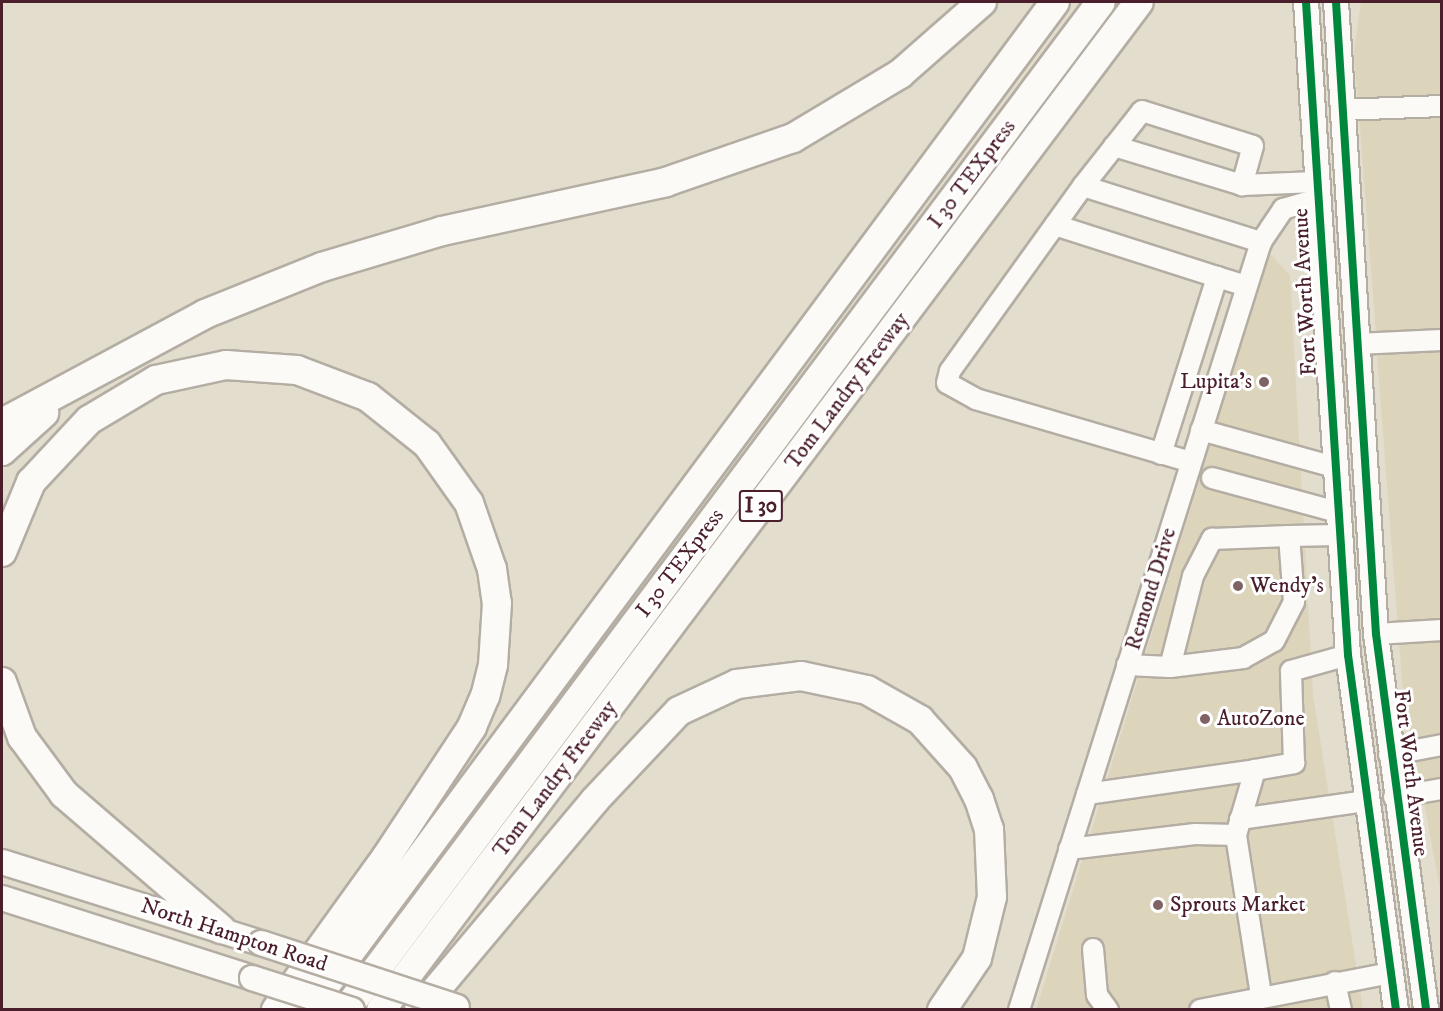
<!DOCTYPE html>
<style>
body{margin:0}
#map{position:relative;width:1443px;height:1011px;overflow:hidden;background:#e2ddcc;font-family:"IM FELL DW Pica",serif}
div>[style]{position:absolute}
.built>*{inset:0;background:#ddd4bc}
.roads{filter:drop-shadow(2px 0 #b4ada3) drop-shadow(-2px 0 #b4ada3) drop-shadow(0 2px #b4ada3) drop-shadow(0 -2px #b4ada3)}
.minor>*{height:20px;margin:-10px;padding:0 10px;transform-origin:10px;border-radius:10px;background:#fbfaf7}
.major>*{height:24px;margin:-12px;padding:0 12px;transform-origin:12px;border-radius:12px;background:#fbfaf7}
.highway>*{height:28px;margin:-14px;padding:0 14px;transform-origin:14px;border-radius:14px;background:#fbfaf7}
.bridges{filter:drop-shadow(2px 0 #b4ada3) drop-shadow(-2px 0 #b4ada3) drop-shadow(0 2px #b4ada3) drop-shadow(0 -2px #b4ada3)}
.major-bridge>*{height:24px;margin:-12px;padding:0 12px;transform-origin:12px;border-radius:12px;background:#fbfaf7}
.cycleway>*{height:8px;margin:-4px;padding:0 4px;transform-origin:4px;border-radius:4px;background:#00873e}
.dots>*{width:16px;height:16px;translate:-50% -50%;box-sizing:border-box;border:3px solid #fff;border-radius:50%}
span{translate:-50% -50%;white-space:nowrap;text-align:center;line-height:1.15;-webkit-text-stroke:6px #fff;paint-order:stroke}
.shield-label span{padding:2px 4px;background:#fff;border:2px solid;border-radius:4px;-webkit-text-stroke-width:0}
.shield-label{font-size:21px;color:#4a1f2b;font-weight:700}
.street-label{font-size:22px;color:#4a1f2b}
.poi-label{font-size:22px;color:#4a1f2b}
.right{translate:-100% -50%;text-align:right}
.left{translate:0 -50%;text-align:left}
.frame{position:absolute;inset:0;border:3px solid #4a1f2b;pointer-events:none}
</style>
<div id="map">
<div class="built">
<i style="clip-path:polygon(1361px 2px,1441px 2px,1441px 331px,1376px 333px,1354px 52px)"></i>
<i style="clip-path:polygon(1269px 253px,1290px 275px,1313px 695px,1363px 1009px,1036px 1010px)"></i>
<i style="clip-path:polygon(1441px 352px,1441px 893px,1403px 692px,1377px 355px)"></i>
</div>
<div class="roads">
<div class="minor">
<i style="left:1342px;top:110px;width:100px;rotate:-2.3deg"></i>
<i style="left:1114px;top:146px;width:134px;rotate:16.9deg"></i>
<i style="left:1242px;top:185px;width:74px;rotate:-2.3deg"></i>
<i style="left:1083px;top:186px;width:95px;rotate:-51.8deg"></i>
<i style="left:1142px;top:111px;width:116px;rotate:17.5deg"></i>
<i style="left:1253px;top:146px;width:41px;rotate:105.8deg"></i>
<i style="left:1055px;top:225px;width:170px;rotate:17.8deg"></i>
<i style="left:1356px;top:344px;width:86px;rotate:-2.7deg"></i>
<i style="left:1201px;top:430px;width:138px;rotate:15.5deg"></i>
<i style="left:1161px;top:454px;width:186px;rotate:-72.4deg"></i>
<i style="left:1217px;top:277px;width:30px;rotate:17deg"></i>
<i style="left:1191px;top:462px;width:224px;rotate:-163.7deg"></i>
<i style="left:976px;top:399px;width:33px;rotate:-151deg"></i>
<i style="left:947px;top:383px;width:12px;rotate:-76deg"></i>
<i style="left:950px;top:371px;width:228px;rotate:-54.3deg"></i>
<i style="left:1083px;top:186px;width:187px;rotate:17.5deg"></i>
<i style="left:1212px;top:478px;width:130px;rotate:15.2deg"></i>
<i style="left:1376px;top:634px;width:66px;rotate:-3.5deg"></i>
<i style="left:1127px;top:665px;width:43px;rotate:2.7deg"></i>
<i style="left:1170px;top:667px;width:74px;rotate:-7deg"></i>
<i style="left:1243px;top:658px;width:35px;rotate:-29deg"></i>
<i style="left:1274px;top:641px;width:44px;rotate:-62.9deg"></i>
<i style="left:1294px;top:602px;width:66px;rotate:-94.3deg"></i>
<i style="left:1289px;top:536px;width:49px;rotate:-1.2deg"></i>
<i style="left:1170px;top:667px;width:94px;rotate:-75.8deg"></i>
<i style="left:1193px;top:576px;width:42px;rotate:-62.8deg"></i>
<i style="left:1212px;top:539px;width:77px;rotate:-2.2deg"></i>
<i style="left:1389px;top:755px;width:54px;rotate:-10.7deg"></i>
<i style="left:1087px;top:794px;width:170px;rotate:-8.1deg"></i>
<i style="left:1394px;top:797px;width:49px;rotate:-9.5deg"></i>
<i style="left:1240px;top:819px;width:126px;rotate:-8.2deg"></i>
<i style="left:1069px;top:849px;width:127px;rotate:-6.8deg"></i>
<i style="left:1195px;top:834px;width:41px;rotate:1.4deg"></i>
<i style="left:1093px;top:949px;width:46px;rotate:85deg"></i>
<i style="left:1097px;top:995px;width:19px;rotate:54deg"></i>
<i style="left:1335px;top:982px;width:29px;rotate:78deg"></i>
<i style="left:1261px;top:995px;width:162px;rotate:-98.9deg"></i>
<i style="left:1236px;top:835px;width:68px;rotate:-73.7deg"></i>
<i style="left:1255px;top:770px;width:40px;rotate:-10deg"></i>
<i style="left:1294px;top:763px;width:92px;rotate:-91.9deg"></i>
<i style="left:1291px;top:671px;width:59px;rotate:-15.7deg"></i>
<i style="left:1019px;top:1010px;width:805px;rotate:-72.51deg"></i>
<i style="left:1261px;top:242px;width:40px;rotate:-56deg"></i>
<i style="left:1283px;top:209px;width:36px;rotate:-16deg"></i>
<i style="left:1200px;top:1010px;width:194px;rotate:-11deg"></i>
</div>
<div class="major">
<i style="left:1306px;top:2px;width:654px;rotate:86.32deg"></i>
<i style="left:1348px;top:655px;width:358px;rotate:82.3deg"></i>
<i style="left:1336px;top:2px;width:633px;rotate:86.38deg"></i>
<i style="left:1376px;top:634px;width:379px;rotate:82.4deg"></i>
<i style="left:2px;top:862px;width:271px;rotate:17.4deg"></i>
<i style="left:2px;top:898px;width:262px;rotate:17.7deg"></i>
</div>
<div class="highway">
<i style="left:2px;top:423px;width:230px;rotate:-28.2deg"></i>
<i style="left:205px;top:314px;width:126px;rotate:-21.9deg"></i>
<i style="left:322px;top:267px;width:125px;rotate:-16.7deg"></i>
<i style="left:442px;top:231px;width:229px;rotate:-12.3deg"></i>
<i style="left:666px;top:182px;width:134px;rotate:-19.1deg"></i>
<i style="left:793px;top:138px;width:125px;rotate:-30.9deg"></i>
<i style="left:900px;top:74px;width:109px;rotate:-41.3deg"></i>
<i style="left:2px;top:451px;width:57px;rotate:-42.1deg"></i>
<i style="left:2px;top:552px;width:76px;rotate:-67.5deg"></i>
<i style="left:31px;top:482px;width:85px;rotate:-46.9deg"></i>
<i style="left:89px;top:420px;width:78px;rotate:-30.8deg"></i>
<i style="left:156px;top:380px;width:72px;rotate:-12.1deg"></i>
<i style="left:226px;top:365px;width:71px;rotate:4deg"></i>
<i style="left:297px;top:370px;width:76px;rotate:20.8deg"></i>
<i style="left:368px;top:397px;width:75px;rotate:38.5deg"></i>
<i style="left:427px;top:444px;width:72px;rotate:54.6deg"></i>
<i style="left:469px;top:503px;width:70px;rotate:70.8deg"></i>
<i style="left:492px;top:569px;width:34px;rotate:82deg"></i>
<i style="left:497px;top:603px;width:62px;rotate:93.7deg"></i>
<i style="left:493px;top:665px;width:32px;rotate:104deg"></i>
<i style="left:485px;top:696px;width:34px;rotate:113deg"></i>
<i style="left:472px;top:727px;width:154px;rotate:123.4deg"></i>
<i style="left:387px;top:856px;width:190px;rotate:125.8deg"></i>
<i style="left:2px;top:682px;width:59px;rotate:70deg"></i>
<i style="left:22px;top:737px;width:71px;rotate:53.6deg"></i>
<i style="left:64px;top:794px;width:207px;rotate:40.7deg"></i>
<i style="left:307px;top:1010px;width:1255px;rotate:-53.42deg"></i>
<i style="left:346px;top:1010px;width:1259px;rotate:-53.17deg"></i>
<i style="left:381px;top:1010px;width:1261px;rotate:-53.06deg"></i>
<i style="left:419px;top:1010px;width:274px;rotate:-50deg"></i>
<i style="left:595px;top:800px;width:122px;rotate:-46.7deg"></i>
<i style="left:679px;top:711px;width:64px;rotate:-25deg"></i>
<i style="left:737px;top:684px;width:64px;rotate:-7.1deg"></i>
<i style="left:801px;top:676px;width:67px;rotate:12deg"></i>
<i style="left:867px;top:690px;width:61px;rotate:29.5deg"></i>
<i style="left:920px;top:720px;width:64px;rotate:48.1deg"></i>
<i style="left:963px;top:768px;width:35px;rotate:63deg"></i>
<i style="left:979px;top:799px;width:32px;rotate:72deg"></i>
<i style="left:989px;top:829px;width:68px;rotate:87.5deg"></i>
<i style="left:992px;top:897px;width:63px;rotate:103.8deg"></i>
<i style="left:977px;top:958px;width:63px;rotate:123.9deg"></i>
</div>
</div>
<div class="bridges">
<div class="major-bridge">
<i style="left:261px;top:943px;width:206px;rotate:18.1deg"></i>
<i style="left:252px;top:978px;width:105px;rotate:17.7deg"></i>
</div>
</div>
<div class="cycleway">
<i style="left:1306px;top:2px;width:654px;rotate:86.32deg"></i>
<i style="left:1348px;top:655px;width:358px;rotate:82.3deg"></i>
<i style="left:1336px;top:2px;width:633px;rotate:86.38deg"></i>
<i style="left:1376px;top:634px;width:379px;rotate:82.4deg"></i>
</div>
<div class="dots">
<i style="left:1264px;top:382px;background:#7f6263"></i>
<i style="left:1238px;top:586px;background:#7f6263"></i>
<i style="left:1205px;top:719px;background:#7f6263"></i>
<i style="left:1158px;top:905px;background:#7f6263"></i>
</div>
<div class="shield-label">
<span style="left:761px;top:506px">I 30</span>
</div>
<div class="street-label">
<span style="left:972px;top:174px;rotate:-53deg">I 30 TEXpress</span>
<span style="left:1305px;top:292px;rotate:-93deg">Fort Worth Avenue</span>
<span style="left:847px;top:391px;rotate:-53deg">Tom Landry Freeway</span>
<span style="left:680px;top:563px;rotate:-53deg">I 30 TEXpress</span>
<span style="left:1151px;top:589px;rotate:-73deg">Remond Drive</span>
<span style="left:1411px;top:773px;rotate:83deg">Fort Worth Avenue</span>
<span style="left:555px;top:779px;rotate:-53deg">Tom Landry Freeway</span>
<span style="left:234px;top:935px;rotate:18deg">North Hampton Road</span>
</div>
<div class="poi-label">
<span class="right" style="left:1252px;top:382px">Lupita's</span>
<span class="left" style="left:1250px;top:586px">Wendy's</span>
<span class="left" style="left:1217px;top:719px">AutoZone</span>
<span class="left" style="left:1170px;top:905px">Sprouts Market</span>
</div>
<div class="frame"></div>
</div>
